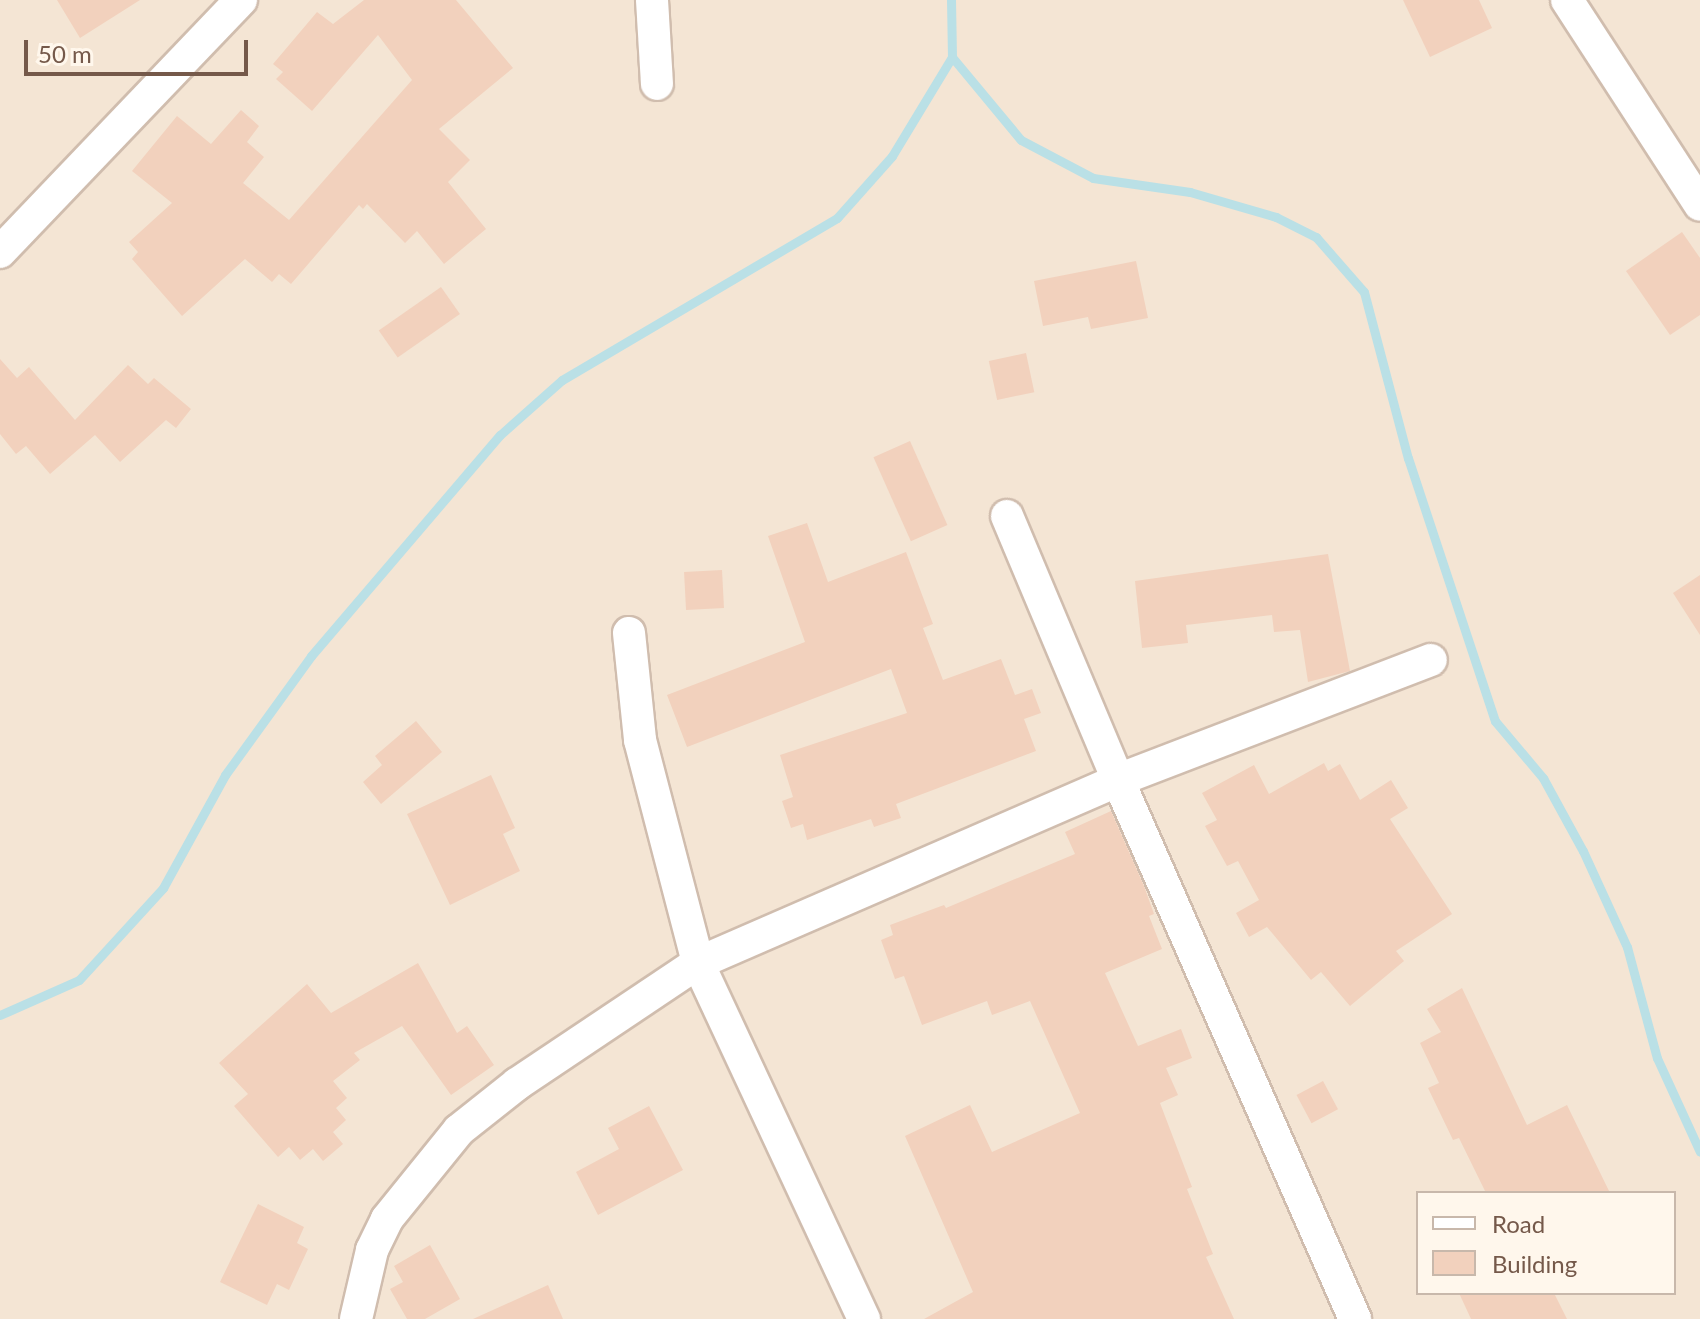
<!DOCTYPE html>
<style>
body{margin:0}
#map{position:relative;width:1700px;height:1319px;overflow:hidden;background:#fcf3e5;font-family:Lato,sans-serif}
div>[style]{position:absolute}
.residential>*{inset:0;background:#f4e5d4}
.stream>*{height:9px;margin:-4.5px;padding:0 4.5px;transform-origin:4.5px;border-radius:4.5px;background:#bae0e6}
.building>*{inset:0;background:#f2d1bd;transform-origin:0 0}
.roads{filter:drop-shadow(2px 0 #d0bdae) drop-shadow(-2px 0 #d0bdae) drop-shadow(0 2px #d0bdae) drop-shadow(0 -2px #d0bdae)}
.minor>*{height:32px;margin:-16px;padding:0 16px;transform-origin:16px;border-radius:16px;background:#fff}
span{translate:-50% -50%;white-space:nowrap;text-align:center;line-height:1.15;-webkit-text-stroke:7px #fff7ec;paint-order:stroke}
.legend{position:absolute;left:1416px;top:1191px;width:260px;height:104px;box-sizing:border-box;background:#fff7ec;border:2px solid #c8b8ab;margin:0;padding:10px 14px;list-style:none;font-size:24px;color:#75594a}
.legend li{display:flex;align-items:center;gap:16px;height:40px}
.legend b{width:40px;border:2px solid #c8b8ab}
.scale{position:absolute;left:24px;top:40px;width:224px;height:36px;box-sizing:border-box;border:4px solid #75594a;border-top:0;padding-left:10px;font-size:24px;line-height:28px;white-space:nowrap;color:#75594a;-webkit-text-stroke:6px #fff7ec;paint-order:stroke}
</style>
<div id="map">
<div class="residential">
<i style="clip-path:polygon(evenodd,0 0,1700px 0,1700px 1319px,0 1319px,0 0,1418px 1193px,1674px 1193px,1674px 1293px,1418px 1293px,1418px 1193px)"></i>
</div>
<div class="stream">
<i style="left:952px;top:57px;width:108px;rotate:50.3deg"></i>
<i style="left:1021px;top:140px;width:81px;rotate:27.8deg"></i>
<i style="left:1093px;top:178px;width:98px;rotate:8.2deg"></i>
<i style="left:1190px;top:192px;width:90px;rotate:16.2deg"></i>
<i style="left:1276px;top:217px;width:45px;rotate:26.6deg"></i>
<i style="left:1316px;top:237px;width:73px;rotate:48.9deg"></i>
<i style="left:1364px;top:292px;width:172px;rotate:75.2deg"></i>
<i style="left:1408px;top:458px;width:277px;rotate:71.7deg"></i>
<i style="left:1495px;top:721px;width:75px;rotate:49.9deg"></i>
<i style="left:1543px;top:778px;width:83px;rotate:61.3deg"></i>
<i style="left:1583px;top:851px;width:106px;rotate:65.4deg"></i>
<i style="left:1627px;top:947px;width:115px;rotate:74.9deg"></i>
<i style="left:1657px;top:1058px;width:103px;rotate:65.4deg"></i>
<i style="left:0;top:1015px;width:86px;rotate:-23.9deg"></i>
<i style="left:79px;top:980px;width:125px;rotate:-47.6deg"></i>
<i style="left:163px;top:888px;width:129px;rotate:-61.2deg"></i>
<i style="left:225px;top:775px;width:147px;rotate:-54.1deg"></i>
<i style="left:311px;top:656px;width:291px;rotate:-49.5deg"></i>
<i style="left:500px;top:435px;width:83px;rotate:-41.6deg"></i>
<i style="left:562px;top:380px;width:319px;rotate:-30.5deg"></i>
<i style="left:837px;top:218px;width:83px;rotate:-48.4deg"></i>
<i style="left:892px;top:156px;width:116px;rotate:-58.8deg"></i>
<i style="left:952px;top:57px;width:57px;rotate:-91deg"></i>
</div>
<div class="building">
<i style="clip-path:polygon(57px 0,140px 0,80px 38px)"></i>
<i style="clip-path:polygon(364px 0,456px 0,513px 68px,439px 129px,470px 160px,448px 182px,486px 229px,444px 264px,417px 231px,405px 243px,367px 204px,363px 209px,359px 205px,291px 284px,279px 274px,272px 282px,245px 259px,182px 316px,132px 259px,138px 252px,129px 242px,172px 203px,132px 171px,177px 116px,211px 144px,241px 110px,259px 126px,247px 142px,264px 157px,243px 183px,289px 220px,412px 80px,378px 35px,312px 111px,276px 79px,283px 72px,273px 64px,317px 12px,333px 24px)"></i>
<i style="clip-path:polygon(1403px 0,1479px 0,1492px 28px,1430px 57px)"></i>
<i style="clip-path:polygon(1682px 232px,1700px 258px,1700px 315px,1670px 335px,1626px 271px)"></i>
<i style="clip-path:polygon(1136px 261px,1148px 318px,1091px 329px,1088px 317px,1043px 326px,1034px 281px)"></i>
<i style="left:441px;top:287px;width:33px;height:76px;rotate:55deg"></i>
<i style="left:1026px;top:353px;width:40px;height:38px;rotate:78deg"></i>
<i style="clip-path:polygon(0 359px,17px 378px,29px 367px,75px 420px,128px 365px,148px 384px,154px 378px,191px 409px,176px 428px,166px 420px,120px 462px,95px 435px,50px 474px,26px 446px,16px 454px,0 434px)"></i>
<i style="left:910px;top:441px;width:92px;height:40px;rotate:66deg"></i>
<i style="clip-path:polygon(807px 523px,828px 582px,906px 552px,933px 624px,923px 628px,943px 680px,1001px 659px,1015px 695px,1032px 689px,1041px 713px,1024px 719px,1036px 751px,896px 804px,901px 818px,874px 827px,871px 819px,807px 840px,803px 824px,791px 828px,782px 801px,793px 797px,780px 755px,907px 713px,891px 669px,687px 747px,667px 695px,805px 642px,768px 536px)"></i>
<i style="clip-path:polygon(1328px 554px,1350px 671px,1308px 682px,1300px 630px,1274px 632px,1272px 615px,1186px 625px,1188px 643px,1142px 648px,1135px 581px)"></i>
<i style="left:722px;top:570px;width:38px;height:38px;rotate:87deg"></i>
<i style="clip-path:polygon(1700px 575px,1700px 635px,1673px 593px)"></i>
<i style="clip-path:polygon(416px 721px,442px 752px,381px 804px,363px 782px,382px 765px,375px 756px)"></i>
<i style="clip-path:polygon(1324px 763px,1328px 771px,1340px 764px,1360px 800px,1391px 780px,1408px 808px,1390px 819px,1452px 914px,1396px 951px,1404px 961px,1350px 1006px,1321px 972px,1311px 980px,1267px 927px,1249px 937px,1236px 913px,1259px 900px,1238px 861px,1227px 866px,1205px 826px,1217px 820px,1202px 793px,1254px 765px,1269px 794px)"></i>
<i style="clip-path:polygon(491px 775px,515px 828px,503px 834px,520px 871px,450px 905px,407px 814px)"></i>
<i style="clip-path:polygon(1111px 811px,1144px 886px,1154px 914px,1149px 916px,1162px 949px,1105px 973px,1138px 1046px,1181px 1029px,1192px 1058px,1166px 1068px,1178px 1095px,1160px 1103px,1192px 1187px,1187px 1189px,1213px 1254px,1206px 1257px,1234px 1319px,924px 1319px,973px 1292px,905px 1136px,970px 1105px,992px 1152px,1080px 1113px,1030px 1001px,992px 1015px,987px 1001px,922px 1025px,904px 976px,895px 979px,881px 940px,893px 935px,890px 925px,944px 905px,946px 908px,1075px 854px,1065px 832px)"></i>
<i style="clip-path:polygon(418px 963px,457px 1033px,467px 1026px,494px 1065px,451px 1095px,402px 1026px,354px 1053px,360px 1060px,333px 1081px,347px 1098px,336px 1108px,346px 1120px,333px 1132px,343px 1144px,323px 1161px,313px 1149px,300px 1160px,289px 1147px,278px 1157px,234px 1106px,248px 1094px,219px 1063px,307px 984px,331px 1013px)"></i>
<i style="clip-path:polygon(1462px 988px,1527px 1125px,1567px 1105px,1610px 1193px,1486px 1193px,1459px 1138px,1453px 1140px,1428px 1088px,1439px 1083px,1420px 1043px,1441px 1032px,1427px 1009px)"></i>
<i style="left:1323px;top:1081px;width:32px;height:30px;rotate:62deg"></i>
<i style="clip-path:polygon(649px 1106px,683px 1170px,598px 1215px,576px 1172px,619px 1149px,608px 1128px)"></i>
<i style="clip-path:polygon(258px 1204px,304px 1227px,297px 1243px,308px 1249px,289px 1290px,277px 1284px,267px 1305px,220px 1282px)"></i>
<i style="clip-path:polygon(430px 1245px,460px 1299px,425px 1319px,407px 1319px,390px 1289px,403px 1282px,394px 1266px)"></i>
<i style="clip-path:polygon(548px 1285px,563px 1319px,473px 1319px)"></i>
<i style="clip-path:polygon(1459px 1293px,1554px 1293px,1567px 1319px,1471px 1319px)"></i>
</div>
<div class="roads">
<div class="minor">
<i style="left:652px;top:0;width:84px;rotate:86.6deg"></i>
<i style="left:1567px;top:0;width:244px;rotate:57deg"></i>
<i style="left:0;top:252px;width:349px;rotate:-46.3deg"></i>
<i style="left:1007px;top:516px;width:286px;rotate:67.2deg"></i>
<i style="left:1118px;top:780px;width:589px;rotate:66.26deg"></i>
<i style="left:629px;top:633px;width:108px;rotate:84.1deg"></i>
<i style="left:640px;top:740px;width:230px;rotate:75.4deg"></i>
<i style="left:698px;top:963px;width:393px;rotate:65deg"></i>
<i style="left:356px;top:1319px;width:71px;rotate:-76.9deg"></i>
<i style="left:372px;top:1250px;width:34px;rotate:-64deg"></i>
<i style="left:387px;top:1219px;width:114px;rotate:-51deg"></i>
<i style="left:459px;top:1130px;width:74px;rotate:-38.4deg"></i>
<i style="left:517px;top:1084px;width:218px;rotate:-33.8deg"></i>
<i style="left:698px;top:963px;width:458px;rotate:-23.5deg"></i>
<i style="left:1118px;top:780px;width:335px;rotate:-21deg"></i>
</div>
</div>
<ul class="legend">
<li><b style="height:10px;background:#fff"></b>Road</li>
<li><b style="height:22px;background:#f2d1bd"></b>Building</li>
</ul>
<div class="scale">50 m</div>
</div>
